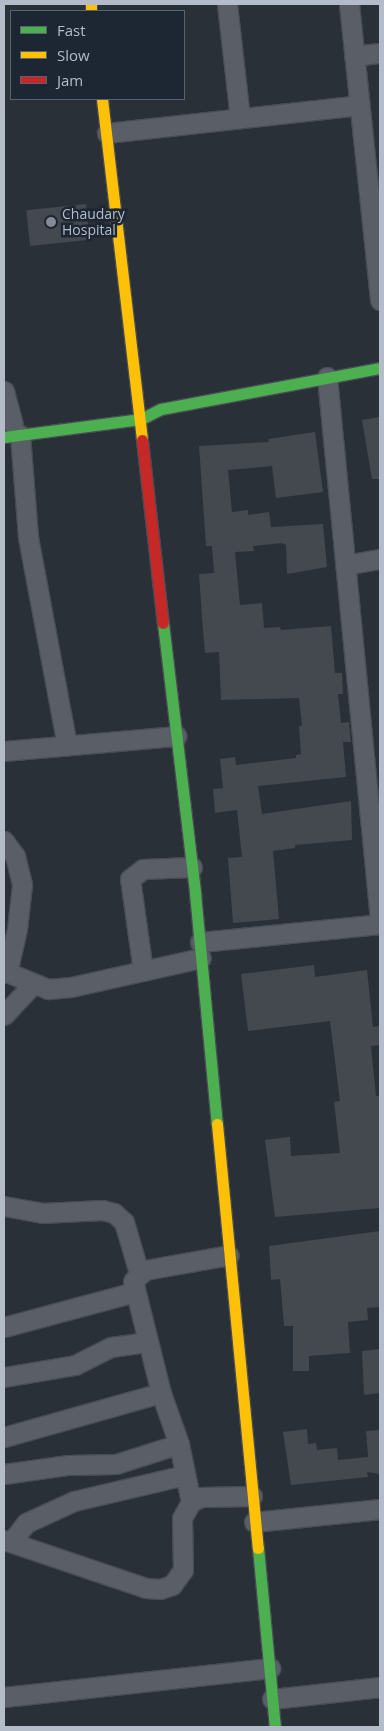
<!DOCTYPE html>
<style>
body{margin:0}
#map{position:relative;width:384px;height:1731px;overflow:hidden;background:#2a3038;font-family:"Open Sans",sans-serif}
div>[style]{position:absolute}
.building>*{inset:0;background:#444950;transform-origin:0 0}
.roads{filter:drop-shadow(1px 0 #484c53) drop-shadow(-1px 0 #484c53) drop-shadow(0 1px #484c53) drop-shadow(0 -1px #484c53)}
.street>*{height:19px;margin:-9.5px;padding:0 9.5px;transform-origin:9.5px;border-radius:9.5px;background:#5a5e66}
.fast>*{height:11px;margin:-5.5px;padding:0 5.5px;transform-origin:5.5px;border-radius:5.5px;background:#4caf50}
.slow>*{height:11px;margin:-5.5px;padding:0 5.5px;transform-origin:5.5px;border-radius:5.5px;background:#ffc107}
.jam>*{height:11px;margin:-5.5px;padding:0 5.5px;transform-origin:5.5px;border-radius:5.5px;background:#c62828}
.dots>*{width:14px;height:14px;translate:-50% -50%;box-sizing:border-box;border:2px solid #1d2633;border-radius:50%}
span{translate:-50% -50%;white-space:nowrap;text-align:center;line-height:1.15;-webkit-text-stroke:5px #1d2633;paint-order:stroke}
.poi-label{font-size:14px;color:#b4bcc9}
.left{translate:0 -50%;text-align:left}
.frame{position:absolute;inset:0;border:5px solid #b4bcc9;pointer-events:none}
.legend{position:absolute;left:10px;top:10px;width:175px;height:90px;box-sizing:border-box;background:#1d2633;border:1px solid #59626f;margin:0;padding:6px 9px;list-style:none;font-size:15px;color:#b4bcc9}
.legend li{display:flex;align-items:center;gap:10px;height:25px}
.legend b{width:25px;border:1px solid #59626f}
</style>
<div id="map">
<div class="building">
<i style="left:86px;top:204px;width:36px;height:60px;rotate:84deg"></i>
<i style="clip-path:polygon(380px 417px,380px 479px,372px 479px,362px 420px)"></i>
<i style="clip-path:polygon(315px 432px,323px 492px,276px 498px,272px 466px,228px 470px,232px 512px,248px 510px,248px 515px,269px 512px,271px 527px,323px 524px,327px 567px,287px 574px,286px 545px,282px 543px,253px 546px,254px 551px,235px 552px,240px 605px,262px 603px,264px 628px,280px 627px,281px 630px,331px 626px,335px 673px,342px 673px,343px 694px,338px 694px,341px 723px,349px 722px,351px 742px,343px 742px,346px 777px,258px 786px,262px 814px,351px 801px,352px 840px,295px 845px,295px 848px,273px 851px,279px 919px,233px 923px,228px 858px,242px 857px,237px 810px,215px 813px,213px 789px,223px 788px,220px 759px,235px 757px,236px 765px,296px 758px,296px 755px,301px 754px,299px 726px,302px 726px,299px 698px,221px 700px,219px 652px,205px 653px,202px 617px,199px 574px,214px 573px,212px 546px,206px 546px,199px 446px,269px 442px,268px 439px)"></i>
<i style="clip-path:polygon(314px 965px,315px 977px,367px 970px,373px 1027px,379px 1026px,380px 1036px,380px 1045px,371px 1046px,376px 1096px,380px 1096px,380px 1208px,275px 1217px,265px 1140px,290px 1137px,291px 1156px,340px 1153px,334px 1102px,340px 1101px,330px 1021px,248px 1031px,241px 974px)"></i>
<i style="clip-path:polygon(380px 1231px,380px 1307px,367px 1308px,368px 1320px,348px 1322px,350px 1353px,309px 1356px,309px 1371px,293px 1371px,293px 1326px,284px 1326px,280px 1279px,271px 1280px,269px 1246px)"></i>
<i style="clip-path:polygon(380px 1349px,380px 1393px,364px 1395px,362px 1351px)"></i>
<i style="clip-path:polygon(307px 1429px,308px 1444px,316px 1443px,317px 1450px,337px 1448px,338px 1460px,368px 1457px,366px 1431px,380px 1430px,380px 1474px,367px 1472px,368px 1477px,291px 1485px,283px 1432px)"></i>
</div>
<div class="roads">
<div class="street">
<i style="left:227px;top:4px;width:115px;rotate:83.5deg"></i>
<i style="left:349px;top:4px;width:298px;rotate:84deg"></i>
<i style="left:354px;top:56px;width:26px;rotate:-7deg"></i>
<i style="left:107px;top:133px;width:254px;rotate:-6.3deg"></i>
<i style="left:327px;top:377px;width:545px;rotate:84.42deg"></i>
<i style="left:4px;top:391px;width:34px;rotate:75deg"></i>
<i style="left:20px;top:435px;width:102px;rotate:85.5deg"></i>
<i style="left:28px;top:537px;width:212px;rotate:79.4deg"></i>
<i style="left:345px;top:565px;width:36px;rotate:-10deg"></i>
<i style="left:4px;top:751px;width:173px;rotate:-5deg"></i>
<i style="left:4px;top:841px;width:19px;rotate:54deg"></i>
<i style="left:15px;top:856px;width:30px;rotate:76deg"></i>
<i style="left:22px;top:885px;width:44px;rotate:96.5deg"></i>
<i style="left:17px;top:929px;width:45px;rotate:102.8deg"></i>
<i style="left:200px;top:942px;width:181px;rotate:-5.7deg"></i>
<i style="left:4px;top:971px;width:48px;rotate:22.2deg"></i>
<i style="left:48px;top:989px;width:23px;rotate:-5deg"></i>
<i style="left:71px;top:987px;width:133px;rotate:-12.6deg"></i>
<i style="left:143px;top:971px;width:93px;rotate:-98deg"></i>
<i style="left:130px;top:879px;width:16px;rotate:-38deg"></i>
<i style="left:143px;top:869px;width:49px;rotate:-2.3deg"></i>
<i style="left:4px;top:1015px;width:42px;rotate:-46.9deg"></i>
<i style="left:4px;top:1206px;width:39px;rotate:10deg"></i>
<i style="left:42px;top:1213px;width:60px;rotate:-2.9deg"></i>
<i style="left:102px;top:1210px;width:12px;rotate:14deg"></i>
<i style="left:114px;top:1213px;width:13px;rotate:42deg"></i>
<i style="left:124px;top:1222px;width:53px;rotate:73.6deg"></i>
<i style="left:4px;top:1327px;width:136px;rotate:-15deg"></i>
<i style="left:4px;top:1377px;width:72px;rotate:-9.6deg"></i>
<i style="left:75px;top:1365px;width:40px;rotate:-26.6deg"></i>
<i style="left:111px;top:1347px;width:37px;rotate:-8deg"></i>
<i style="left:4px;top:1437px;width:163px;rotate:-15.7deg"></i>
<i style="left:4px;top:1474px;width:65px;rotate:-8deg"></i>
<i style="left:68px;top:1465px;width:48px;rotate:-1.2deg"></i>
<i style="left:116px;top:1464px;width:66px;rotate:-17.6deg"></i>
<i style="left:191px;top:1502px;width:59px;rotate:-101.7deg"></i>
<i style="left:179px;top:1444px;width:54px;rotate:-109.4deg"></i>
<i style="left:161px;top:1393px;width:115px;rotate:-104deg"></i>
<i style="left:133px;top:1281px;width:16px;rotate:-43deg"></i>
<i style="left:145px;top:1270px;width:85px;rotate:-10.1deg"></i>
<i style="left:254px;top:1522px;width:127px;rotate:-5.9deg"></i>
<i style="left:4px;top:1540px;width:150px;rotate:18.7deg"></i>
<i style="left:146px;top:1588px;width:14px;rotate:4deg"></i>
<i style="left:160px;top:1589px;width:13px;rotate:-18deg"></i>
<i style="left:172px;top:1585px;width:19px;rotate:-54deg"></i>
<i style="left:183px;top:1570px;width:52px;rotate:-91.1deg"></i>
<i style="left:182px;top:1518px;width:18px;rotate:-61deg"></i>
<i style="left:191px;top:1502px;width:11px;rotate:-27deg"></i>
<i style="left:201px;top:1497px;width:51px;rotate:-1.1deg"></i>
<i style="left:12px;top:1541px;width:23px;rotate:-52deg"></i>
<i style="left:26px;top:1523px;width:53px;rotate:-24.6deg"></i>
<i style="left:74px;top:1501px;width:114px;rotate:-13.2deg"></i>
<i style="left:4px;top:1697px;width:268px;rotate:-6.2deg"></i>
<i style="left:272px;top:1699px;width:109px;rotate:-6.3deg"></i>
</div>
<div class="fast">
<i style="left:4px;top:437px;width:138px;rotate:-7.5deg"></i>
<i style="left:141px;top:419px;width:22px;rotate:-27deg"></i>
<i style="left:161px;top:409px;width:223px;rotate:-10.6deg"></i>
<i style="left:163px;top:623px;width:272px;rotate:83.2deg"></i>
<i style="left:195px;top:893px;width:232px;rotate:84.6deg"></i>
<i style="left:258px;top:1548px;width:180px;rotate:84.6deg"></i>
</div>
<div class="slow">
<i style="left:91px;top:4px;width:7px;rotate:90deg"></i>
<i style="left:102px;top:99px;width:343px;rotate:83.3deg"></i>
<i style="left:217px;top:1124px;width:426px;rotate:84.5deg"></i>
</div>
<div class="jam">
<i style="left:142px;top:440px;width:184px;rotate:83.5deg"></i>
</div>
</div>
<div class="dots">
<i style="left:51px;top:222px;background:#848b96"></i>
</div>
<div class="poi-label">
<span class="left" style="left:62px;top:222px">Chaudary<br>Hospital</span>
</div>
<div class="frame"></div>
<ul class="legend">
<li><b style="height:6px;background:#4caf50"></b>Fast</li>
<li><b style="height:6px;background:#ffc107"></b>Slow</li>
<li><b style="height:6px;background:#c62828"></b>Jam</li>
</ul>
</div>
